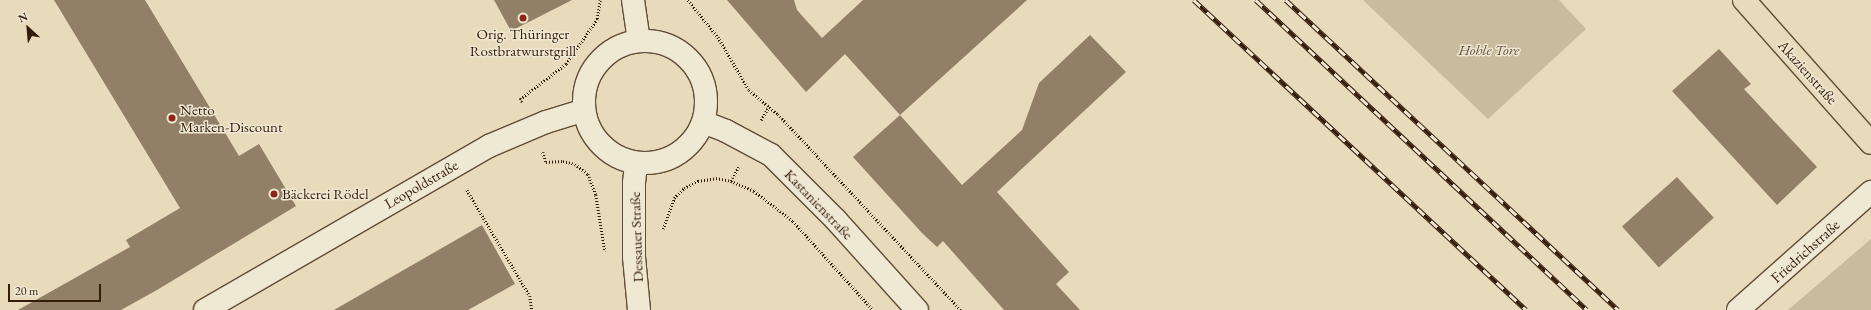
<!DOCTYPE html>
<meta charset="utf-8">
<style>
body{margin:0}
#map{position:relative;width:1871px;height:310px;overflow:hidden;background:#e7dbbc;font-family:"EB Garamond",serif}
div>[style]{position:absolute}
.green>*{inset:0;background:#c9bb9e}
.building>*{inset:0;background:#917f67;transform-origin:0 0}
.path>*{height:2.5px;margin-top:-1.25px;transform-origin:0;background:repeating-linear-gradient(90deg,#341c0a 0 1px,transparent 0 3px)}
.roads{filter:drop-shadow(1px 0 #614c36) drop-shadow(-1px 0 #614c36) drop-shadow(0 1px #614c36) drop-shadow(0 -1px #614c36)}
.street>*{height:22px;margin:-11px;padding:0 11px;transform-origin:11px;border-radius:11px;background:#efe8d3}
.secondary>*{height:22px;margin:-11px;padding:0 11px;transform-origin:11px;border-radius:11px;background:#efe8d3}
.secondary>.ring{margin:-11px;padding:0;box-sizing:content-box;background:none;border:22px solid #efe8d3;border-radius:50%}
.primary>*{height:22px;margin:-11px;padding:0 11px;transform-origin:11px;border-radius:11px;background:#e7dbbc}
.rail>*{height:4.5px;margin-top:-2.25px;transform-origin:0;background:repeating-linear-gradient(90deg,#efe8d3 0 9px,#341c0a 0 18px);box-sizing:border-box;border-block:1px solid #341c0a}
.dots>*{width:11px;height:11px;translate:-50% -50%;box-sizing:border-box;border:2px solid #efe8d3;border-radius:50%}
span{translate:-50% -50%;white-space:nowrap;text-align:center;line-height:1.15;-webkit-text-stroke:3px #efe8d3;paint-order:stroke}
.poi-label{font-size:15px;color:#341c0a}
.left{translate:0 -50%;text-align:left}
.park-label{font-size:15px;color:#614c36;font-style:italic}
.street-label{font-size:15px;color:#341c0a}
.north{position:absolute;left:8px;top:8px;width:40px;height:40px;-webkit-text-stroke:3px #efe8d3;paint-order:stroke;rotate:334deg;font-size:11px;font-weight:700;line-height:16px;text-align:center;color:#341c0a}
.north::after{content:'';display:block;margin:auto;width:14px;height:18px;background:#341c0a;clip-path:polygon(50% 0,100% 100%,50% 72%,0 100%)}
.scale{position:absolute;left:8px;top:284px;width:93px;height:18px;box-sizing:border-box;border:2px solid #341c0a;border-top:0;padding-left:5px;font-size:12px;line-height:14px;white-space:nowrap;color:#341c0a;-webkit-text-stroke:3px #efe8d3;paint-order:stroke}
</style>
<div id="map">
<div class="green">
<i style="clip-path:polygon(1363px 0,1559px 0,1586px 29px,1488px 119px)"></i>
<i style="clip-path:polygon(1871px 239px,1871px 310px,1788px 310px)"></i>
</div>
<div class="building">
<i style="clip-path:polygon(54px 0,145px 0,239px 156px,259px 144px,296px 206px,157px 290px,121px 310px,18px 310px,130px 247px,126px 240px,180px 208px)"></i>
<i style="clip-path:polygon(494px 0,572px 0,511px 31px)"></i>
<i style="clip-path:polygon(727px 0,794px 0,797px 10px,822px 38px,863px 0,1027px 0,900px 115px,845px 54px,806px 92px)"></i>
<i style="clip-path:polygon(1090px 35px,1126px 72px,997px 192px,1069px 272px,1056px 284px,1080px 310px,1004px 310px,943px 241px,937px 247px,922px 233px,853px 157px,900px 115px,962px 185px,1022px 130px,1039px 83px)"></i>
<i style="clip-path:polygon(1719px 49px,1751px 84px,1744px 89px,1817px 167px,1777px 205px,1672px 91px)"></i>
<i style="left:1677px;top:177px;width:55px;height:74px;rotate:48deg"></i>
<i style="clip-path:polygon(482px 225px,515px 284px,468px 310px,334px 310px)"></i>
</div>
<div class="path">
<i style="left:688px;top:0;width:48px;rotate:51deg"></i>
<i style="left:718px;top:37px;width:61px;rotate:59.7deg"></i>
<i style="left:749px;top:90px;width:38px;rotate:40deg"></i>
<i style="left:778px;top:114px;width:268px;rotate:47deg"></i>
<i style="left:522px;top:102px;width:4px;rotate:-124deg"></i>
<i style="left:520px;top:99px;width:58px;rotate:-37.3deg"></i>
<i style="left:566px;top:64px;width:55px;rotate:-55.4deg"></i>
<i style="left:597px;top:19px;width:19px;rotate:-81deg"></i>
<i style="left:761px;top:120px;width:16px;rotate:-60deg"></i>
<i style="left:543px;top:152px;width:10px;rotate:73deg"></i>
<i style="left:546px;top:162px;width:17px;rotate:-3deg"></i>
<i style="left:563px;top:161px;width:12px;rotate:14deg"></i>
<i style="left:575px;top:164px;width:16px;rotate:38deg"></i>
<i style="left:588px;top:174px;width:22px;rotate:69deg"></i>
<i style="left:596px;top:195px;width:57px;rotate:80.9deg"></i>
<i style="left:731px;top:181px;width:16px;rotate:-63deg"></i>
<i style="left:467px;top:190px;width:123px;rotate:59.3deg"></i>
<i style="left:530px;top:296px;width:14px;rotate:82deg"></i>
<i style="left:663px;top:229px;width:33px;rotate:-70deg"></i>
<i style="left:674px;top:198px;width:14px;rotate:-45deg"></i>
<i style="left:684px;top:188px;width:16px;rotate:-27deg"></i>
<i style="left:698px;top:181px;width:18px;rotate:-9deg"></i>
<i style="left:716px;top:178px;width:15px;rotate:11deg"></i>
<i style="left:731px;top:181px;width:25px;rotate:23deg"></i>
<i style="left:754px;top:191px;width:49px;rotate:37.6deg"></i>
<i style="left:793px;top:221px;width:120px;rotate:48deg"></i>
</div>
<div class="roads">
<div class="street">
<i style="left:703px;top:122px;width:25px;rotate:21deg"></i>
<i style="left:726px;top:131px;width:51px;rotate:28.1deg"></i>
<i style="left:771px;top:155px;width:92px;rotate:45deg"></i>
<i style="left:836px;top:220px;width:121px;rotate:48deg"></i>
<i style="left:636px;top:164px;width:19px;rotate:96deg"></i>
<i style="left:634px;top:183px;width:74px;rotate:90deg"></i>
<i style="left:634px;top:257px;width:53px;rotate:84.6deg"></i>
<i style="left:1738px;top:310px;width:178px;rotate:-41.6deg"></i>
</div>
<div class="secondary">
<i style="left:633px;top:0;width:41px;rotate:81.7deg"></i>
<i class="ring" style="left:584px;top:41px;width:100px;height:100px"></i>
<i style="left:205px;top:310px;width:328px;rotate:-30deg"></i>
<i style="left:489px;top:146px;width:62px;rotate:-22.8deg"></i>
<i style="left:546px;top:122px;width:39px;rotate:-17deg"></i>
</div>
<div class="primary">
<i style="left:1744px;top:0;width:191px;rotate:48.4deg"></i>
</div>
</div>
<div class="rail">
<i style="left:1194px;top:0;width:454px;rotate:43deg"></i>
<i style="left:1256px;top:0;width:453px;rotate:43.1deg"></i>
<i style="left:1286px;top:0;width:454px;rotate:43deg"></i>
</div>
<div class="dots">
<i style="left:523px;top:18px;background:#8f2418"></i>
<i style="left:172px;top:118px;background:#8f2418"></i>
<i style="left:274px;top:194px;background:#8f2418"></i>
</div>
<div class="poi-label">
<span style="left:523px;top:42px">Orig. Thüringer<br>Rostbratwurstgrill</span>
<span class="left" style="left:180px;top:118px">Netto<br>Marken-Discount</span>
<span class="left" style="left:282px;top:194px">Bäckerei Rödel</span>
</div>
<div class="park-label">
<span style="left:1489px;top:50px">Hohle Tore</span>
</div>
<div class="street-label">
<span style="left:1808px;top:72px;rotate:48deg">Akazienstraße</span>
<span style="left:421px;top:184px;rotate:-30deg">Leopoldstraße</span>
<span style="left:819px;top:204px;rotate:46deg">Kastanienstraße</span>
<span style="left:636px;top:237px;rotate:-92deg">Dessauer Straße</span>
<span style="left:1805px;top:251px;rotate:-42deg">Friedrichstraße</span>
</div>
<div class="north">N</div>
<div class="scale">20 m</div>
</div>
